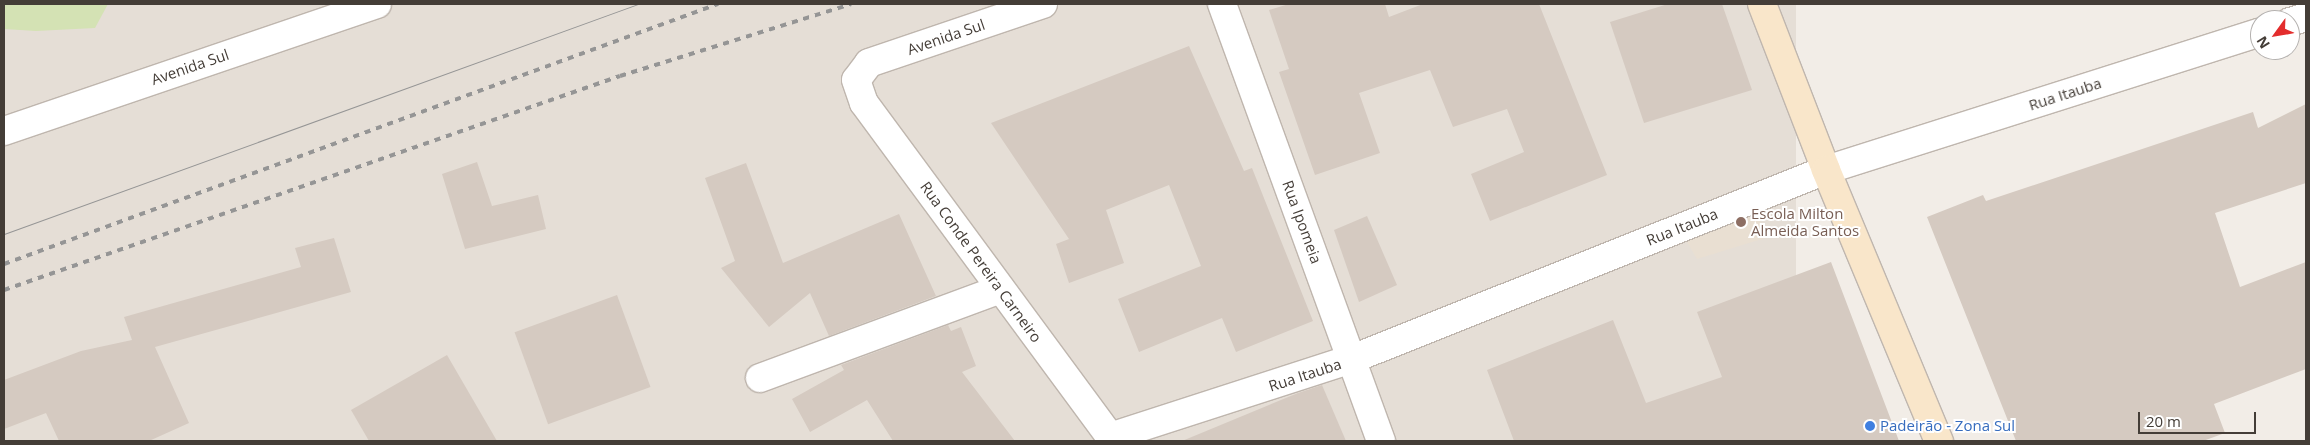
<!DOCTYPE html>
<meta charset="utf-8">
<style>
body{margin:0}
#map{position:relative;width:2310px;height:445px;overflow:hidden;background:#f2ede7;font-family:"Open Sans",sans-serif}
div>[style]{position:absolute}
.residential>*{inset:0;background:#e5ded6;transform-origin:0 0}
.education>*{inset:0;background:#e9dfd2}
.green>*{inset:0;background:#d4e2b4}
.building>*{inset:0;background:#d5cac1;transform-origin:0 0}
.roads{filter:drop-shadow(1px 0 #bfb6ae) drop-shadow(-1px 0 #bfb6ae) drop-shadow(0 1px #bfb6ae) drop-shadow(0 -1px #bfb6ae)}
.street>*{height:28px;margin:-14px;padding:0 14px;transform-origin:14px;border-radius:14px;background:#fff}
.secondary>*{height:28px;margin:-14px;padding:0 14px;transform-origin:14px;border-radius:14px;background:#f9e6ca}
.tram>*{height:1px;margin:-0.5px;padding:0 0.5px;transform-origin:0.5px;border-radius:0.5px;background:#959595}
.rail>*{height:4px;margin-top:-2px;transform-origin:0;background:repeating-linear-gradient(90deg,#959595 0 6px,transparent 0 12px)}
.dots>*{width:14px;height:14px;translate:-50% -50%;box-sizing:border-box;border:2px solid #fff;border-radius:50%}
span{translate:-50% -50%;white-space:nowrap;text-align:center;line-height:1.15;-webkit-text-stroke:4px #fff;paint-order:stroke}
.street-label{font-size:15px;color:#443d37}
.education-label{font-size:15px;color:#785e54}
.left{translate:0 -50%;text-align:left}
.shop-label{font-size:15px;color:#366cbe}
.frame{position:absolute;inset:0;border:5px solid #443d37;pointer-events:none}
.north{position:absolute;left:2250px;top:10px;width:50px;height:50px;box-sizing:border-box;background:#fff;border:1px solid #b4b1af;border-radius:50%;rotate:238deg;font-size:14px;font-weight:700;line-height:20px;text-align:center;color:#443d37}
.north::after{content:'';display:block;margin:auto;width:18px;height:22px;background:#e32d2d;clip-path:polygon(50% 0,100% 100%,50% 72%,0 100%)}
.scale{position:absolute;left:2138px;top:412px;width:118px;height:22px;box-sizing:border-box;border:2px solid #443d37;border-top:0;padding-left:6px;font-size:15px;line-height:18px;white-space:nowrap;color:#443d37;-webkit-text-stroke:4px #fff;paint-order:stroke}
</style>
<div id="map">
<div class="residential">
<i style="left:4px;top:4px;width:1792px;height:437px"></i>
</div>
<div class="education">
<i style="clip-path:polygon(1756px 207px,1765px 238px,1697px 259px,1684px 237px)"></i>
</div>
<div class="green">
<i style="clip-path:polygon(4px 4px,108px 4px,95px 28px,36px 31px,4px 29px)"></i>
</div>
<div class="building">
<i style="clip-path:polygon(1289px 4px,1385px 4px,1389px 17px,1423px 4px,1539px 4px,1607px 175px,1490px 221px,1471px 174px,1524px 152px,1507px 109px,1453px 127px,1430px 70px,1359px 93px,1380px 153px,1315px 175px,1279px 72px,1289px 69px,1269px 10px)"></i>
<i style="clip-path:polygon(1668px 4px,1722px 4px,1752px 90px,1644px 123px,1610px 22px)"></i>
<i style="clip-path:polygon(1189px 46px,1244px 171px,1252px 168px,1313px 321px,1236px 352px,1222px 318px,1139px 352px,1118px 299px,1201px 266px,1169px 185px,1106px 210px,1124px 263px,1069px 283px,1056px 244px,1069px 239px,991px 123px)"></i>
<i style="clip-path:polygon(2306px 104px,2306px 183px,2215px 213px,2240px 287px,2306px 262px,2306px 369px,2214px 404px,2225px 433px,2203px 441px,2016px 441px,1927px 217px,1983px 195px,1986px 201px,2253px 112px,2258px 128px)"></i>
<i style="clip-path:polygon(477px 162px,492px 206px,538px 195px,546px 229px,465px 249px,442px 174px)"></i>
<i style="clip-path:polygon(746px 163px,783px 263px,899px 214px,936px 296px,829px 336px,810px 293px,769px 327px,721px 268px,735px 261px,705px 178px)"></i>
<i style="clip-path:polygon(1367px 216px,1397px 285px,1359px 302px,1334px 230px)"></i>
<i style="clip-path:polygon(334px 238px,351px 292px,155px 347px,189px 423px,149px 441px,59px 441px,46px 413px,4px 429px,4px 380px,81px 351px,132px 340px,124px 317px,301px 267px,295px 248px)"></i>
<i style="clip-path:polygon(1831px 262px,1899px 441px,1514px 441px,1487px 370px,1613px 320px,1646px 403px,1722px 377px,1697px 312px)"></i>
<i style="left:617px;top:295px;width:98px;height:109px;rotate:70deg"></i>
<i style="clip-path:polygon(948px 325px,951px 331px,961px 327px,976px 366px,962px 372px,1015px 441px,893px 441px,867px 400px,810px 432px,792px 399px,844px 370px,841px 365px)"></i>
<i style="clip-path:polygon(447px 355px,497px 441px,369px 441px,351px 410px)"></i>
<i style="clip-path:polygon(1322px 385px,1346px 441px,1182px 441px,1298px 393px)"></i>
</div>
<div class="roads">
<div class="street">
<i style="left:1043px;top:4px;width:184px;rotate:161.3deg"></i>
<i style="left:869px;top:63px;width:21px;rotate:127deg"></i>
<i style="left:856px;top:80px;width:24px;rotate:71deg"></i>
<i style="left:864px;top:103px;width:420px;rotate:53.6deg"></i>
<i style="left:1222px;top:4px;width:465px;rotate:70deg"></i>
<i style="left:2290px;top:22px;width:17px;rotate:-17deg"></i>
<i style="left:4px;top:131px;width:394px;rotate:-18.8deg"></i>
<i style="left:760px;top:378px;width:256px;rotate:-20.3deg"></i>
<i style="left:1110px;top:437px;width:254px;rotate:-17.9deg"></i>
<i style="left:1352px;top:359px;width:510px;rotate:-21.74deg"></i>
<i style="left:1826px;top:170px;width:455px;rotate:-17.6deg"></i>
</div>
<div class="secondary">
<i style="left:1762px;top:4px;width:178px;rotate:68.9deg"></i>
<i style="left:1826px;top:170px;width:294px;rotate:67.4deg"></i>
</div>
</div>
<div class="tram">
<i style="left:4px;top:234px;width:674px;rotate:-19.94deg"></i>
</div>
<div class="rail">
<i style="left:4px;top:264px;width:760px;rotate:-20.01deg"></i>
<i style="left:4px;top:290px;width:652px;rotate:-19.16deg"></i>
<i style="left:620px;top:76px;width:242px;rotate:-17.3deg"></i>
</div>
<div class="dots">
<i style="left:1741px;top:222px;background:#8d6e63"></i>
<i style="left:1870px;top:426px;background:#3f7fe0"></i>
</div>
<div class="street-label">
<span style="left:946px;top:37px;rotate:-19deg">Avenida Sul</span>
<span style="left:190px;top:67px;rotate:-19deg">Avenida Sul</span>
<span style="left:2065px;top:94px;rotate:-18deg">Rua Itauba</span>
<span style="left:1302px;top:222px;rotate:70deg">Rua Ipomeia</span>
<span style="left:1682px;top:227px;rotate:-22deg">Rua Itauba</span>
<span style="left:981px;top:262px;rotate:54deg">Rua Conde Pereira Carneiro</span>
<span style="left:1305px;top:375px;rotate:-18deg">Rua Itauba</span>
</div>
<div class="education-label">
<span class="left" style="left:1751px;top:222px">Escola Milton<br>Almeida Santos</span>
</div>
<div class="shop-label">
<span class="left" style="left:1880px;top:426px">Padeirão - Zona Sul</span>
</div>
<div class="frame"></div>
<div class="north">N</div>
<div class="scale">20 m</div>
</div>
